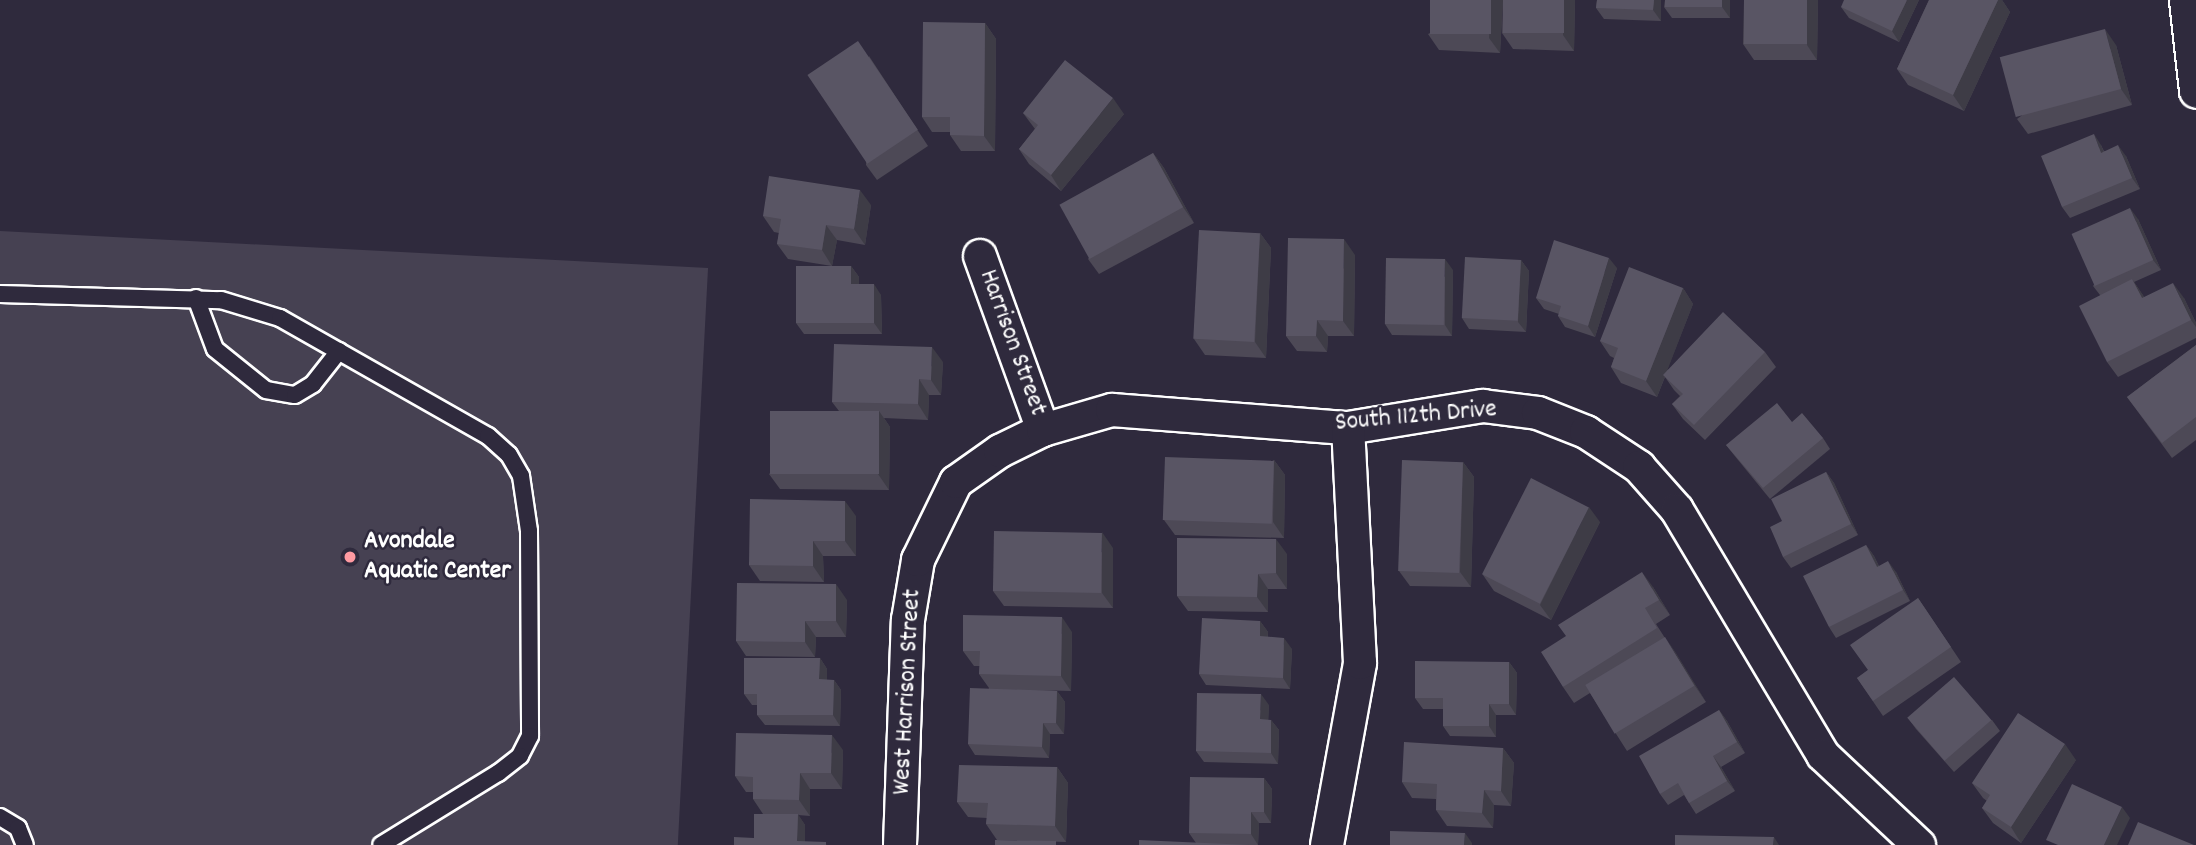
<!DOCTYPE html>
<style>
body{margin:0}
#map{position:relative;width:2196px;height:845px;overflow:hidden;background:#2f2a3d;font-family:Dekko,sans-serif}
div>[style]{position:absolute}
.green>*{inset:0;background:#464152;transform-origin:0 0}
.roads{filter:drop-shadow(2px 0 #fff) drop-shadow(-2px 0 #fff) drop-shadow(0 2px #fff) drop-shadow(0 -2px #fff)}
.service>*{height:16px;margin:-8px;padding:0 8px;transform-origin:8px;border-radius:8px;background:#2f2a3d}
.minor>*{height:32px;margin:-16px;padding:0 16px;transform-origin:16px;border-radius:16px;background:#2f2a3d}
.wall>*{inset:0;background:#4d4956}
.shaded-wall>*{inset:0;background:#3e3c46}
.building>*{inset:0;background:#595564;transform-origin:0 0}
.dots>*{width:19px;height:19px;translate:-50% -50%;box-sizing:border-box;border:4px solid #2f2a3d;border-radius:50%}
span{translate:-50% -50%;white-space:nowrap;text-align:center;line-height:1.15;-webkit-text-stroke:5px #2f2a3d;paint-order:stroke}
.street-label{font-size:26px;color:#fff}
.poi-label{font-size:26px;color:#fff;font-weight:700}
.left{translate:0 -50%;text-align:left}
</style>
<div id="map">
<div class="green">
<i style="left:0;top:231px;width:709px;height:614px;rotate:3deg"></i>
</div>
<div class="roads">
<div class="service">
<i style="left:0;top:294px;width:221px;rotate:1.6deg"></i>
<i style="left:221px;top:300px;width:62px;rotate:17deg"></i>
<i style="left:280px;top:318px;width:239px;rotate:29.6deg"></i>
<i style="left:488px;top:436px;width:28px;rotate:42deg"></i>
<i style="left:509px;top:455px;width:24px;rotate:60deg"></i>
<i style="left:521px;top:476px;width:56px;rotate:81.7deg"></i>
<i style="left:529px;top:531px;width:205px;rotate:89.7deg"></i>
<i style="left:530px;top:736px;width:22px;rotate:117deg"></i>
<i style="left:520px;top:756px;width:28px;rotate:142deg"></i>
<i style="left:498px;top:773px;width:137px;rotate:148.4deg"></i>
<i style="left:196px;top:298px;width:54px;rotate:69.6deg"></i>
<i style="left:215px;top:349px;width:65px;rotate:38.8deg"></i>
<i style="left:266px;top:390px;width:29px;rotate:10deg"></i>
<i style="left:295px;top:395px;width:21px;rotate:-31deg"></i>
<i style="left:313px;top:384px;width:42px;rotate:-51.8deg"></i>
<i style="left:0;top:817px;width:21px;rotate:31deg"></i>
<i style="left:18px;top:828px;width:18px;rotate:68deg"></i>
</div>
<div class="minor">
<i style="left:2186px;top:0;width:92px;rotate:83.7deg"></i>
<i style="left:980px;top:256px;width:185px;rotate:70.1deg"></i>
<i style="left:900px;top:845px;width:225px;rotate:-88deg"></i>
<i style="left:908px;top:620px;width:61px;rotate:-80.5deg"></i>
<i style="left:918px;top:560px;width:87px;rotate:-64deg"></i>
<i style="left:956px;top:482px;width:54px;rotate:-35.2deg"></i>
<i style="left:1000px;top:451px;width:48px;rotate:-26deg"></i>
<i style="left:1043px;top:430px;width:72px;rotate:-16.2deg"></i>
<i style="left:1112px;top:410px;width:237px;rotate:4.4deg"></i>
<i style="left:1348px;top:428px;width:137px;rotate:-9.3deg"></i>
<i style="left:1483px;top:406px;width:55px;rotate:7.3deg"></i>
<i style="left:1538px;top:413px;width:52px;rotate:21.6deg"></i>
<i style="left:1586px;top:432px;width:64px;rotate:33.4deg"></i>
<i style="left:1639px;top:467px;width:57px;rotate:48.5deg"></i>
<i style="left:1677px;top:510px;width:285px;rotate:59.2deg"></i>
<i style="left:1823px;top:755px;width:132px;rotate:43.2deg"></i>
<i style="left:1327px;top:845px;width:185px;rotate:-79.7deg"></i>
<i style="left:1360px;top:663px;width:235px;rotate:-92.9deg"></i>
</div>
</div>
<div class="wall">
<i style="clip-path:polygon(1503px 0,1500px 53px,1439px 50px,1428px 34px)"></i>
<i style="clip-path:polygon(1503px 0,1575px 0,1574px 51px,1513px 49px,1502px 33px)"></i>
<i style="clip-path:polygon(1597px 0,1661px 0,1661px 21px,1604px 19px,1596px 8px)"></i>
<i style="clip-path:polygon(1665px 0,1730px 0,1730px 18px,1672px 18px,1664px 7px)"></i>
<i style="clip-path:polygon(1744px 0,1818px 0,1817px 60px,1754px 60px,1743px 44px)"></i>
<i style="clip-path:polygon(1919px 0,1899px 42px,1849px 18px,1841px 7px)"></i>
<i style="clip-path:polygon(1929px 0,2002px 0,2010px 12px,1964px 111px,1908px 85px,1897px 69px)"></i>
<i style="clip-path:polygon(985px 23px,996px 39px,995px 151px,961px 151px,950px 135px,950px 132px,932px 132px,922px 117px)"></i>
<i style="clip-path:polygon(2116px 45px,2132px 105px,2028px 134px,2017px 119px)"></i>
<i style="clip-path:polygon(869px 56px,928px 146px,877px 180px,866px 165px)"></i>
<i style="clip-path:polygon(1023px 113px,1124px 114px,1061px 191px,1029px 164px,1019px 149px,1035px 129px)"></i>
<i style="clip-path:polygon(2101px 145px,2104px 151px,2126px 156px,2140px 189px,2070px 218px,2062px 207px)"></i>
<i style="clip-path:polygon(1153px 153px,1164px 168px,1194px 223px,1099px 274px,1088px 259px)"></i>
<i style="clip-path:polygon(871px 205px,865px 245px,837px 240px,832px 266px,788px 259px,777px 244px,779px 233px,774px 232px,763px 216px)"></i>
<i style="clip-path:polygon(2138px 219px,2161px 270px,2134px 282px,2144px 297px,2184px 298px,2196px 323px,2196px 338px,2118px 377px,2107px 362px,2100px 295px,2093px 286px)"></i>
<i style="clip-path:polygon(1260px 233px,1271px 248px,1266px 358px,1205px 355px,1194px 339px)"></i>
<i style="clip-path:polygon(1355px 255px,1354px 336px,1328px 336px,1327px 352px,1297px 351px,1286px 336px)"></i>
<i style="clip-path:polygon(1521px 260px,1529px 271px,1526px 332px,1469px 329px,1462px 318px)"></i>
<i style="clip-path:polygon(851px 266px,859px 277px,859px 284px,881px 295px,882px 334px,804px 334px,796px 323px)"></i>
<i style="clip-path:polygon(1617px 268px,1595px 337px,1565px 327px,1558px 316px,1559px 314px,1544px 309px,1536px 298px)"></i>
<i style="clip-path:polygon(1453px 270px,1452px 336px,1392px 335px,1385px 324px)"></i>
<i style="clip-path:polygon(1683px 288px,1693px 304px,1667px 370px,1765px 352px,1776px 367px,1705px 440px,1683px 419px,1672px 404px,1680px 396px,1674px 390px,1665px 377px,1657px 397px,1621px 383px,1611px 367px,1614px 358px,1610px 356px,1600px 341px)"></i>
<i style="clip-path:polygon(2196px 345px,2196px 440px,2172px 458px,2127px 397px)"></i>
<i style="clip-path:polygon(943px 362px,941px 395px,929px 395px,928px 420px,884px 418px,890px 427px,889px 490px,780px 489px,769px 474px,839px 411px,832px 402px)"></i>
<i style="clip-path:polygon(1792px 422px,1823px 438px,1830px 449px,1770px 499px,1734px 455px,1726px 445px)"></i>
<i style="clip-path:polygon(1274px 460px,1285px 475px,1284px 538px,1175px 535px,1164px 520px)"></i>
<i style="clip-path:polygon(1463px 462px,1474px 477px,1471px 587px,1410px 586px,1399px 571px)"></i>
<i style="clip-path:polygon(1826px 472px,1834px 483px,1858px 535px,1791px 568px,1783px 557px,1782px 521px)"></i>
<i style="clip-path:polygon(856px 516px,856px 556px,823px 556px,824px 582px,760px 581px,749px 565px)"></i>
<i style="clip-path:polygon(1600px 522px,1551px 620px,1494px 591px,1483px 575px)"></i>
<i style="clip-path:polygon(1866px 545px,1874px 556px,1879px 566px,1896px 572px,1910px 601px,1836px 638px,1829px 627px)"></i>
<i style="clip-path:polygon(1113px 548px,1113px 608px,1004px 606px,993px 591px)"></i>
<i style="clip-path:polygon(1287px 554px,1287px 589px,1268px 589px,1268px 612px,1188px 611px,1177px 596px)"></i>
<i style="clip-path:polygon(1653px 587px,1670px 615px,1656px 624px,1706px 702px,1627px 751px,1590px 693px,1574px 703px,1563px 687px)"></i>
<i style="clip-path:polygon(1918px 598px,1961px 662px,1883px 716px,1857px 678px,1868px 670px)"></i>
<i style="clip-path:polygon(847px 600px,846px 637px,816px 637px,815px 657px,746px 656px,736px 641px)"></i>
<i style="clip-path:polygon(1260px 621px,1268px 632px,1268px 637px,1292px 649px,1290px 689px,1206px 685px,1199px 674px)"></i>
<i style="clip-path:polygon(1072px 632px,1071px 691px,1034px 690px,1057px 691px,1065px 702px,1064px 734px,1050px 734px,1049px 758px,975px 755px,968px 744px,989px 688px,979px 674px,980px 666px,974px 666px,963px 651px)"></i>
<i style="clip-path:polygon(820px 658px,827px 669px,827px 680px,834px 680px,841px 690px,840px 726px,765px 725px,757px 715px,757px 705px,752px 705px,744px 694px)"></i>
<i style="clip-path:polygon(1509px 662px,1517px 673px,1516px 715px,1496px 715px,1496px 737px,1450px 736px,1443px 726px,1443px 709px,1423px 709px,1415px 698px)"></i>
<i style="clip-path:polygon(1269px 705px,1268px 720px,1271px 720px,1279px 730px,1278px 764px,1204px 762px,1196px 751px)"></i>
<i style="clip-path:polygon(1719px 710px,1727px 721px,1745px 753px,1721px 767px,1735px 791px,1696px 814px,1684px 795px,1668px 805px,1660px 794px)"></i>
<i style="clip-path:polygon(1908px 718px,1992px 720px,2000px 731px,1954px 772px,1916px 729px)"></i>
<i style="clip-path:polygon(1503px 748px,1514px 763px,1511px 806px,1494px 805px,1493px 828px,1447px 826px,1436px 810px,1436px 799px,1412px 798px,1402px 782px)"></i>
<i style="clip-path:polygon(843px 750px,842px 789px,810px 789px,810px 816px,798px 815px,805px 825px,805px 842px,828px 845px,754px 838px,763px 814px,753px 799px,753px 792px,746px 792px,735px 776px)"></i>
<i style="clip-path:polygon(2076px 760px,2021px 843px,1993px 823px,1982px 808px,1987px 801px,1983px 798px,1972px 783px)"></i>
<i style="clip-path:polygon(1057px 767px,1068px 783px,1066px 842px,997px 840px,986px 824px,987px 818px,968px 817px,957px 802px)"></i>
<i style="clip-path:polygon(1264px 778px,1272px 789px,1271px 823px,1259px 823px,1258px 845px,1139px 845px,1196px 843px,1189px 833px)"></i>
</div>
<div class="shaded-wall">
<i style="clip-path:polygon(1491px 0,1503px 0,1500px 53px,1489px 38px)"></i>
<i style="clip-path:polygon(1564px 0,1575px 0,1574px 51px,1563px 35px)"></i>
<i style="clip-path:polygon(1654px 0,1661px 0,1661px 21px,1653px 10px)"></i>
<i style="clip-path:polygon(1722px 0,1730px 0,1730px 18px,1722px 7px)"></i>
<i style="clip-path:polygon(1807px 0,1818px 0,1817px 60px,1807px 45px)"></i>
<i style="clip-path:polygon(1907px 0,1919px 0,1899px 42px,1892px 31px)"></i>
<i style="clip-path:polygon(1998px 0,2002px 0,2010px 12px,1964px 111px,1953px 95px)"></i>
<i style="clip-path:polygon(985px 23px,996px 39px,995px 151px,984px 136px)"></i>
<i style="clip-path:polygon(2105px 29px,2116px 45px,2132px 105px,2121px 89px)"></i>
<i style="clip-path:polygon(1113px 98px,1124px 114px,1061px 191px,1051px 175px)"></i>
<i style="clip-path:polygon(2094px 134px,2101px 145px,2108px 163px,2101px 153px)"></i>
<i style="clip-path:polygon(2118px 145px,2126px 156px,2140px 189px,2132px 178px)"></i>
<i style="clip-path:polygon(1153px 153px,1164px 168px,1194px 223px,1183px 207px)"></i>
<i style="clip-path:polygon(860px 190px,871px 205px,865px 245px,854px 229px)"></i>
<i style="clip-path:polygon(2130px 208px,2138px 219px,2161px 270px,2153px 260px)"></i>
<i style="clip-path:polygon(826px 225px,837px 240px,832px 266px,822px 250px)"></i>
<i style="clip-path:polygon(1260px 233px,1271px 248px,1266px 358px,1255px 342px)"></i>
<i style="clip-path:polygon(1344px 239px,1355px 255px,1354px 336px,1343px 321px)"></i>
<i style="clip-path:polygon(1609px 258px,1617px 268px,1595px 337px,1588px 326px)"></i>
<i style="clip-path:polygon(1445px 259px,1453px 270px,1452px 336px,1445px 325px)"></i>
<i style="clip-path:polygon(1521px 260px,1529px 271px,1526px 332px,1518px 322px)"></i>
<i style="clip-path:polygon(851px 266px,859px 277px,859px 295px,851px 284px)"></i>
<i style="clip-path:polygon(2132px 279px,2143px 295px,2153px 314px,2142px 298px)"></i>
<i style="clip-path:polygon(2173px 283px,2184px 298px,2196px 323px,2196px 327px,2191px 320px)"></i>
<i style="clip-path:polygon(874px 284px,881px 295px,882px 334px,874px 323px)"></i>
<i style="clip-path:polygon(1683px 288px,1693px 304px,1657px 397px,1646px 381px)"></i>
<i style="clip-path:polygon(1317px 320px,1328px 336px,1327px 352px,1316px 336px)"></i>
<i style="clip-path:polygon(932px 347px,943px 362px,941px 395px,931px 380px)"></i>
<i style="clip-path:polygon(919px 379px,929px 395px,928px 420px,918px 404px)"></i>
<i style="clip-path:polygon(879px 411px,890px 427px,889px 490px,878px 474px)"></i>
<i style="clip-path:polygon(1274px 460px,1285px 475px,1284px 538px,1273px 522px)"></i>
<i style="clip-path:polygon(1463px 462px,1474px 477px,1471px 587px,1460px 572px)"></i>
<i style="clip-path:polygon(1826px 472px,1834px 483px,1858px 535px,1851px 524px)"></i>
<i style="clip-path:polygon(845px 501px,856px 516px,856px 556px,845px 541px)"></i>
<i style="clip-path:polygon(1589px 507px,1600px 522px,1551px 620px,1540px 605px)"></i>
<i style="clip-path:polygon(1102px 532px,1113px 548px,1113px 608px,1102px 593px)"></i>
<i style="clip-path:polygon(1276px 539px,1287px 554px,1287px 589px,1276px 573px)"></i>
<i style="clip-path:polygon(813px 541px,823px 556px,824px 582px,813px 566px)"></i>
<i style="clip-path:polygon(1866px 545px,1874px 556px,1884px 577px,1877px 567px)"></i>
<i style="clip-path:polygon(1888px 561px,1896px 572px,1910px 601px,1903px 590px)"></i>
<i style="clip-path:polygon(1642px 572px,1653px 587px,1670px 615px,1659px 600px)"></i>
<i style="clip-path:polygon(1258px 574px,1268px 589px,1268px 612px,1257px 597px)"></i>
<i style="clip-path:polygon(836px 584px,847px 600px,846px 637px,836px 621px)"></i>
<i style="clip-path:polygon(1062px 617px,1072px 632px,1071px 691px,1061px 676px)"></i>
<i style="clip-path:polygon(805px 621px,816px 637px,815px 657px,805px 642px)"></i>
<i style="clip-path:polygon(1260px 621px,1268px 632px,1267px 647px,1260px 636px)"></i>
<i style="clip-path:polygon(1665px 637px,1676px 653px,1706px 702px,1695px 686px)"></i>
<i style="clip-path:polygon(1284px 638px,1292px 649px,1290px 689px,1283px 678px)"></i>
<i style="clip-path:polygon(820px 658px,827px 669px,827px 690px,819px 679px)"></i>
<i style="clip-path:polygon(1509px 662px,1517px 673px,1516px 715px,1509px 704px)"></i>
<i style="clip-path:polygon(834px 680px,841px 690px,840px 726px,833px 715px)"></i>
<i style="clip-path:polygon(1057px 691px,1065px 702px,1064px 734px,1056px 723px)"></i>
<i style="clip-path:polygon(1261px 694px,1269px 705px,1268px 730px,1260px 719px)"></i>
<i style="clip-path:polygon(1489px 704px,1496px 715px,1496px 737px,1489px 726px)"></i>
<i style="clip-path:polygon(1719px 710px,1727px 721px,1745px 753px,1737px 742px)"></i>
<i style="clip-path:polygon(1271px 720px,1279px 730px,1278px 764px,1271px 753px)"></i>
<i style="clip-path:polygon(1043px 723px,1050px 734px,1049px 758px,1042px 747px)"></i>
<i style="clip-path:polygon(832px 735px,843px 750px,842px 789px,831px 773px)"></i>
<i style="clip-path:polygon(2065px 744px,2076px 760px,2021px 843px,2011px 827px)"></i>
<i style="clip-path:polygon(1503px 748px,1514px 763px,1511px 806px,1501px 791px)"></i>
<i style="clip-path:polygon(1713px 756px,1721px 767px,1735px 791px,1727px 781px)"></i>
<i style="clip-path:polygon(1057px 767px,1068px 783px,1066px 842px,1055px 826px)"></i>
<i style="clip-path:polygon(800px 773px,810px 789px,810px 816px,799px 800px)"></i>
<i style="clip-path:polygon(1264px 778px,1272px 789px,1271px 823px,1264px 812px)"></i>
<i style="clip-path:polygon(1484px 790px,1494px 805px,1493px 828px,1482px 813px)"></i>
<i style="clip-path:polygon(2122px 807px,2130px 818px,2117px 845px,2104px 845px)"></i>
<i style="clip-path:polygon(1251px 812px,1259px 823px,1258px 845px,1251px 834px)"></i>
<i style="clip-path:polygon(798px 814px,805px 825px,805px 845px,797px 841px)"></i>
<i style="clip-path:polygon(1465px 833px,1472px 843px,1472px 845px,1464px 845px)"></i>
<i style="clip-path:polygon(1774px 837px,1779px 845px,1773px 845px)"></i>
</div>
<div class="building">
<i style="left:1430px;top:0;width:61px;height:34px"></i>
<i style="left:1503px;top:0;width:61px;height:33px"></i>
<i style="clip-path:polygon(1597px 0,1654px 0,1653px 10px,1596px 8px)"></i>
<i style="left:1665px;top:0;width:57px;height:7px"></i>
<i style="left:1744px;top:0;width:63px;height:44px"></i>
<i style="clip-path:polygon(1844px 0,1907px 0,1892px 31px,1841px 7px)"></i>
<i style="clip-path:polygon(1929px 0,1998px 0,1953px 95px,1897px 69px)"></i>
<i style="clip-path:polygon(923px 22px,985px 23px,984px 136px,950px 135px,950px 117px,922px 117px)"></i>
<i style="left:2105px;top:29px;width:62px;height:109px;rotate:75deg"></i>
<i style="left:858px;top:41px;width:107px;height:61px;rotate:56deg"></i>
<i style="clip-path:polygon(1065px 60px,1113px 98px,1051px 175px,1019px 149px,1038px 125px,1023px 113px)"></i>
<i style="clip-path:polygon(2094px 134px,2101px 153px,2118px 145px,2132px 178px,2062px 207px,2041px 156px)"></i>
<i style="left:1153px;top:153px;width:62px;height:107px;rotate:61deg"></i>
<i style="clip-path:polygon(769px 176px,860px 190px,854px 229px,826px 225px,822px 250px,777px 244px,781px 219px,763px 216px)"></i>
<i style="left:2130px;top:208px;width:57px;height:64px;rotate:66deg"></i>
<i style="left:1199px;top:230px;width:61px;height:109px;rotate:3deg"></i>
<i style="clip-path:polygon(1288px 238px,1344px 239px,1343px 321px,1317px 320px,1316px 336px,1286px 336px)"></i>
<i style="clip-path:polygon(1554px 240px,1609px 258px,1588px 326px,1558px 316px,1561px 306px,1536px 298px)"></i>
<i style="left:1465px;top:257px;width:56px;height:61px;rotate:3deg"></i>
<i style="left:1386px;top:258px;width:59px;height:66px;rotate:1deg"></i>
<i style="clip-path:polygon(796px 266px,851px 266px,851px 284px,874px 284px,874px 323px,796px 323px)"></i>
<i style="clip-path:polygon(1629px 267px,1683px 288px,1646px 381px,1611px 367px,1618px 348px,1600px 341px)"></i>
<i style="clip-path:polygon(2132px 279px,2142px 298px,2173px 283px,2191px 320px,2107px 362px,2079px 306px)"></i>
<i style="clip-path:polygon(1723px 312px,1765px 352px,1694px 425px,1672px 404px,1683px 394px,1663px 375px)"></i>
<i style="clip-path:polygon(834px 344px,932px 347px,931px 380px,919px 379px,918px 404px,832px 402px)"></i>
<i style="clip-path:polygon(2196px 345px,2196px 417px,2162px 443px,2127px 397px)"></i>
<i style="clip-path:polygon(1777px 403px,1792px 422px,1802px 413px,1823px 438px,1763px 488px,1726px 445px)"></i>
<i style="left:770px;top:411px;width:109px;height:63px"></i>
<i style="left:1165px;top:457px;width:109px;height:63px;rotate:2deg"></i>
<i style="left:1402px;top:460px;width:61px;height:111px;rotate:2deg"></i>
<i style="clip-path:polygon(1826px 472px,1851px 524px,1783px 557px,1770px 527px,1782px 521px,1771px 499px)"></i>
<i style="left:1531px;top:478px;width:65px;height:108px;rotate:27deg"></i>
<i style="clip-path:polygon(750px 499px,845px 501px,845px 541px,813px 541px,813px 566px,749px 565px)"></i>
<i style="left:994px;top:531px;width:108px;height:60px;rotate:1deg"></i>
<i style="clip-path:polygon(1177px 538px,1276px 539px,1276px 573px,1258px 574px,1257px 597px,1177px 596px)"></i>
<i style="clip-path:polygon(1866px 545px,1877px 567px,1888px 561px,1903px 590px,1829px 627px,1803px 576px)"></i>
<i style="clip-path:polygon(1642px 572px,1659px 600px,1645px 608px,1657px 628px,1563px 687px,1541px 652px,1566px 636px,1558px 625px)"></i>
<i style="clip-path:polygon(737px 583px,836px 584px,836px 621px,805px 621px,805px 642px,736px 641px)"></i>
<i style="clip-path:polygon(1918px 598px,1951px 647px,1873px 701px,1857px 678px,1868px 670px,1850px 645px)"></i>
<i style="clip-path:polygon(963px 615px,1062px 617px,1061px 676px,979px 674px,980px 651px,963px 651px)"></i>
<i style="clip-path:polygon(1202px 618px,1260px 621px,1260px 636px,1284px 638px,1283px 678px,1199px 674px)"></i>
<i style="left:1665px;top:637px;width:57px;height:93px;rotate:59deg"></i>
<i style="clip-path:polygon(744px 658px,820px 658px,819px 679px,834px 680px,833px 715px,757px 715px,757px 694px,744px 694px)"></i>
<i style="clip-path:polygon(1415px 661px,1509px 662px,1509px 704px,1489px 704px,1489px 726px,1443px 726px,1443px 698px,1415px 698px)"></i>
<i style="left:1954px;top:677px;width:57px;height:62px;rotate:49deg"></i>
<i style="clip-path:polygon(970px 688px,1057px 691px,1056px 723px,1043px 723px,1042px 747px,968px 744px)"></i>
<i style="clip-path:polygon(1197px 693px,1261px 694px,1260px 719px,1271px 720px,1271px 753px,1196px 751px)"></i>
<i style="clip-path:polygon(1719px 710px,1737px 742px,1713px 756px,1727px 781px,1689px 803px,1678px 783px,1660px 794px,1639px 756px)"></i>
<i style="clip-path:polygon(2018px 713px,2065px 744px,2011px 827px,1982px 808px,1990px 795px,1972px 783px)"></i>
<i style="clip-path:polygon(736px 733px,832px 735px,831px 773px,800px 773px,799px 800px,753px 799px,753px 777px,735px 776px)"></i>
<i style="clip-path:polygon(1404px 742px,1503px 748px,1501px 791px,1484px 790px,1482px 813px,1436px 810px,1437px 784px,1402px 782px)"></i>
<i style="clip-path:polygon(959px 765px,1057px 767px,1055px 826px,986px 824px,988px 803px,957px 802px)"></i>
<i style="clip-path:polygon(1190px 777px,1264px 778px,1264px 812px,1251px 812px,1251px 834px,1189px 833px)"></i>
<i style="clip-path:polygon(2072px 784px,2122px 807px,2104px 845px,2058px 845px,2046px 840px)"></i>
<i style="clip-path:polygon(754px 814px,798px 814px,797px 841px,826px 842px,826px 845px,734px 845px,734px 837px,754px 838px)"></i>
<i style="clip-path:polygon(2138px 822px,2194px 845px,2128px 845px)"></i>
<i style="clip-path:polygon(1390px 831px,1465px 833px,1464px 845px,1390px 845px)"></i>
<i style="clip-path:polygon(1675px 835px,1774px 837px,1773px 845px,1675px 845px)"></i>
<i style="clip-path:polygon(995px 840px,1056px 841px,1056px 845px,995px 845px)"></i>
<i style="clip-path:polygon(1139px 840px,1249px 845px,1139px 845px)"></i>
</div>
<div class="dots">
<i style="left:350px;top:557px;background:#ff9aa2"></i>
</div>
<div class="street-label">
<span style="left:1012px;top:343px;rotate:70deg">Harrison Street</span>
<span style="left:1416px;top:417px;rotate:-5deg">South 112th Drive</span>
<span style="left:908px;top:692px;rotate:-87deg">West Harrison Street</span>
</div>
<div class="poi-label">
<span class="left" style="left:364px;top:557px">Avondale<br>Aquatic Center</span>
</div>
</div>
